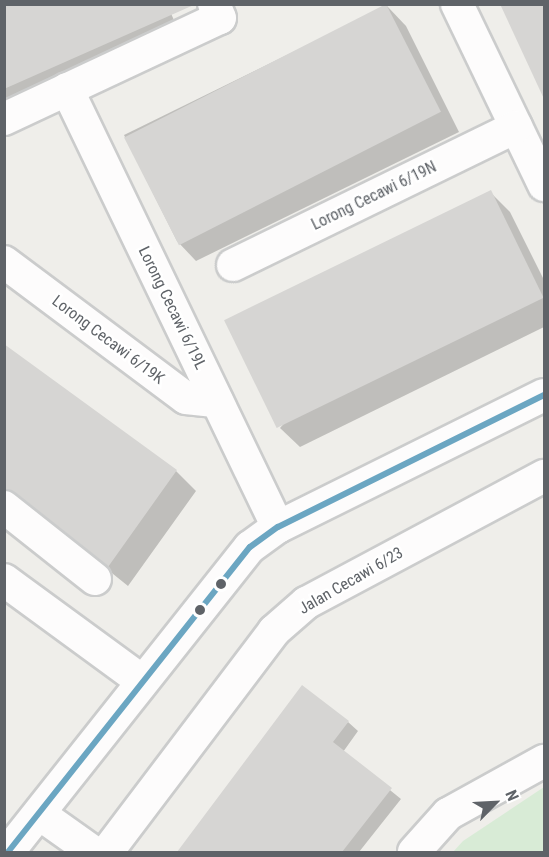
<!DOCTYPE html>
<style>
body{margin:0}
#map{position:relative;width:549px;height:857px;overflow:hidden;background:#efeeea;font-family:"Roboto Condensed",sans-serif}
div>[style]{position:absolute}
.green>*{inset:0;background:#d8ebd6}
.shadow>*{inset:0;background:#0003}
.building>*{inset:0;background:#d6d5d3;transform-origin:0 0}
.roads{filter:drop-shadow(2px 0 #cbcccc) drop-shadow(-2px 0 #cbcccc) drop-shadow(0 2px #cbcccc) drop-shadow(0 -2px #cbcccc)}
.minor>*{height:32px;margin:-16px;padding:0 16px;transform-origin:16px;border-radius:16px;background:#fdfcfc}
.bus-1>*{height:6px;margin:-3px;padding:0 3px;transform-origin:3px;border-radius:3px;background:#6ba6c2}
.dots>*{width:16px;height:16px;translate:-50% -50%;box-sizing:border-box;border:3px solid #fff;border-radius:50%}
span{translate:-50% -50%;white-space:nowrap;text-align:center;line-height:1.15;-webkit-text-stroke:5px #fff;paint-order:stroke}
.street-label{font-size:16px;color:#5f6368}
.frame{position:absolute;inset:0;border:6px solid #5f6368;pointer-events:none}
.north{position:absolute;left:465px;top:773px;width:60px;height:60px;-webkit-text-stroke:4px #fff;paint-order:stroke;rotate:66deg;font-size:16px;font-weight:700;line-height:24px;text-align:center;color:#5f6368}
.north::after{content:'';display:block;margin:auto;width:21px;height:27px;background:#5f6368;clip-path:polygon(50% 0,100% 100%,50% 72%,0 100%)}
</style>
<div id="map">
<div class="green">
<i style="clip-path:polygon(544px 787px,544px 852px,453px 852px,463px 841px)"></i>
</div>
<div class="shadow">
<i style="clip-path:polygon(4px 4px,167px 4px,182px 39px,4px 117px)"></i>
<i style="clip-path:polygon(502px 4px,544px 4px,544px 96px)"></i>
<i style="clip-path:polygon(387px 6px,406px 26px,459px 132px,196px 261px,177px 241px,124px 135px)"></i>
<i style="clip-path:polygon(490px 192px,510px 212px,544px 280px,544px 327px,300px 447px,280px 428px)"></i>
<i style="clip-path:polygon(4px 346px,176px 471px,196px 491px,128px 586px,36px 512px,22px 509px,4px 496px)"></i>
<i style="clip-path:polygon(348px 722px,358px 731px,343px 752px,401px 799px,359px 852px,185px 852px,181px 849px)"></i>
</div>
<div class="building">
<i style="clip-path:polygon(4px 4px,196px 4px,4px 89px)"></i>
<i style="left:386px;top:4px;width:121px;height:294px;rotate:63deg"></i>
<i style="clip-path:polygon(500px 4px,544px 4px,544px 99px)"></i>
<i style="left:491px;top:190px;width:120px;height:297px;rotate:64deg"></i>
<i style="clip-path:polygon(4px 344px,177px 470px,108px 567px,15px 493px,4px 489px)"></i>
<i style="clip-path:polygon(302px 685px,349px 721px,333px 742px,392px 788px,342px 852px,177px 852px)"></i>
</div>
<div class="roads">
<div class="minor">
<i style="left:457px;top:4px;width:201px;rotate:64.3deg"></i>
<i style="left:67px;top:89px;width:486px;rotate:64.3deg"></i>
<i style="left:4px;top:119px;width:238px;rotate:-25.1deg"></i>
<i style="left:220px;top:18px;width:15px;rotate:-113deg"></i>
<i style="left:4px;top:262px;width:227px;rotate:36.8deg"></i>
<i style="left:186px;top:398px;width:31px;rotate:6deg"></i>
<i style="left:233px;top:265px;width:315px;rotate:-26deg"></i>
<i style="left:4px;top:507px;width:116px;rotate:38.4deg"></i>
<i style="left:4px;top:580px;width:171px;rotate:36.2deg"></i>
<i style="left:41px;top:815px;width:64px;rotate:35.4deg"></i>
<i style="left:8px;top:852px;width:389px;rotate:-51.6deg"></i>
<i style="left:250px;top:547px;width:34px;rotate:-36deg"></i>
<i style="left:278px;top:527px;width:297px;rotate:-26.4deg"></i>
<i style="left:107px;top:852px;width:277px;rotate:-52.9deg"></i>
<i style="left:274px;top:631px;width:43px;rotate:-41.2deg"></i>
<i style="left:306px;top:603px;width:270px;rotate:-28.1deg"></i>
<i style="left:414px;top:852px;width:51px;rotate:-48.2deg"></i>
<i style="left:448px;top:814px;width:110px;rotate:-28.9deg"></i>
</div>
</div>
<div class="bus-1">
<i style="left:8px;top:852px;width:389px;rotate:-51.6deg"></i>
<i style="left:250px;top:547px;width:34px;rotate:-36deg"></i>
<i style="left:278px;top:527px;width:297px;rotate:-26.4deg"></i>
</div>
<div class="dots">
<i style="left:221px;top:584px;background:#5f6368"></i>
<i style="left:200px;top:610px;background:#5f6368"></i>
</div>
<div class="street-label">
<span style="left:374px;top:196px;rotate:-26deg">Lorong Cecawi 6/19N</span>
<span style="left:172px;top:308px;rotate:64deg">Lorong Cecawi 6/19L</span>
<span style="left:108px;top:340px;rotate:37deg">Lorong Cecawi 6/19K</span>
<span style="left:351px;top:581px;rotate:-30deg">Jalan Cecawi 6/23</span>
</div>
<div class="frame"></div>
<div class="north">N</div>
</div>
